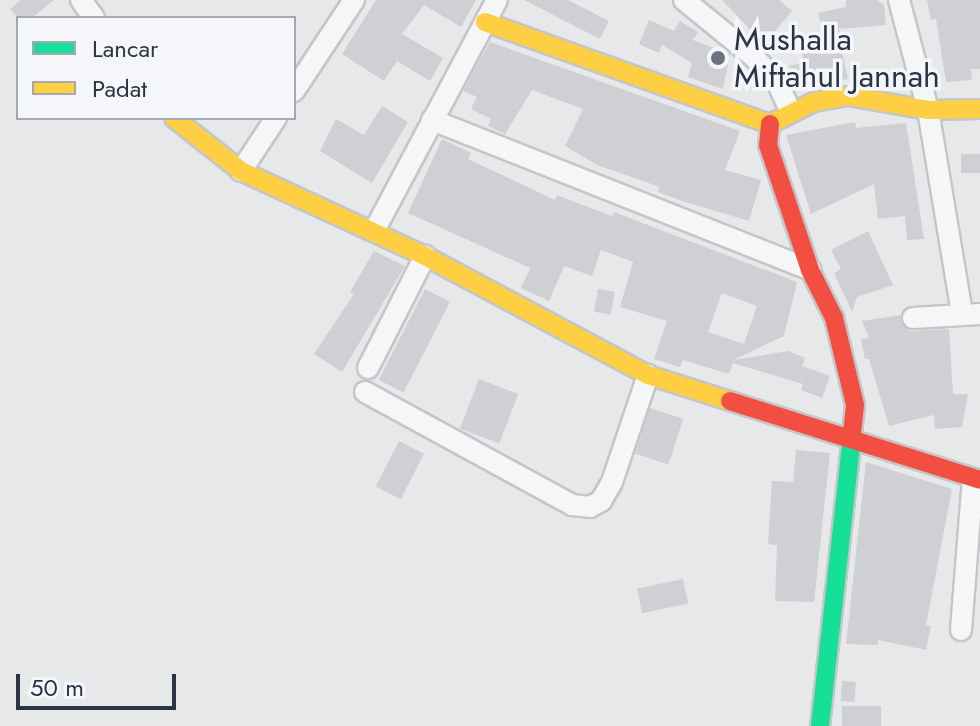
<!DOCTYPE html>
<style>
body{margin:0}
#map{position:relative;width:980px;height:726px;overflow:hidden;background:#e6e8ea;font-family:Jost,sans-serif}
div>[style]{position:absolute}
.building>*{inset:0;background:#ced0d3;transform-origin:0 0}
.roads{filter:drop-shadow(2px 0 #c4c6c8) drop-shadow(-2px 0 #c4c6c8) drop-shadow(0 2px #c4c6c8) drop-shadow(0 -2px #c4c6c8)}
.street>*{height:20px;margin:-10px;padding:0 10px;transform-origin:10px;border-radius:10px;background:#f5f6f7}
.fast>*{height:18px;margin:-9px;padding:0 9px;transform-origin:9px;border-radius:9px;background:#16e098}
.slow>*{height:18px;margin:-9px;padding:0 9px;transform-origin:9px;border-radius:9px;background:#ffcf43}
.jam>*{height:18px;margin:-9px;padding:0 9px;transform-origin:9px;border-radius:9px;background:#f24e42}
.dots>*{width:22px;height:22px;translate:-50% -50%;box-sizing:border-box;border:4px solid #f4f6f9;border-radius:50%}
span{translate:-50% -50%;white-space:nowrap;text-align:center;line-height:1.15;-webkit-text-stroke:7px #f4f6f9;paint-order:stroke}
.poi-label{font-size:32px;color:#2b3445}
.left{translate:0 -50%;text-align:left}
.legend{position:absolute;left:16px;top:16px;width:280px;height:104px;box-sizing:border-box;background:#f4f6f9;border:2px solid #a4a8b1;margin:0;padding:10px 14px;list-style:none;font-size:24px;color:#2b3445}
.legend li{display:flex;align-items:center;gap:16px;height:40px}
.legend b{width:40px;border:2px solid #a4a8b1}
.scale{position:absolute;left:16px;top:674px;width:160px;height:36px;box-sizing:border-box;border:4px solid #2b3445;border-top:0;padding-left:10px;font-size:24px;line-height:28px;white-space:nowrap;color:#2b3445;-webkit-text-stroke:6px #f4f6f9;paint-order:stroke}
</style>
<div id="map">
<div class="building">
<i style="clip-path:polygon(21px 0,54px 0,32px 18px,18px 18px,10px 9px)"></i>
<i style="clip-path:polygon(376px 0,476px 0,461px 27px,424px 5px,402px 34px,443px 58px,430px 81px,397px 61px,384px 81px,342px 54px)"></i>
<i style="clip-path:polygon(524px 0,568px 0,609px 21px,600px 39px)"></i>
<i style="clip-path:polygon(722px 0,779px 0,792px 11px,764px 44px)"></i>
<i style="clip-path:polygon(846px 0,877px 0,884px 5px,886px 25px,839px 29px,842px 38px,825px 42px,818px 13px,846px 7px)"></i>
<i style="clip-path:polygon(927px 0,980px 0,980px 69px,971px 69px,972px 80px,946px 82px,936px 19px,931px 20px)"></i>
<i style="clip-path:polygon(649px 20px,674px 31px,680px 21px,698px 32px,693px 40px,730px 54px,723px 89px,688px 77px,692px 63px,662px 45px,659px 53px,639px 44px)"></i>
<i style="clip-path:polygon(490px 42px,740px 131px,725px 170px,761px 180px,749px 221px,682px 201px,658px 192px,660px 187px,597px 165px,565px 146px,583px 109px,532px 90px,505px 134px,488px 126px,491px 119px,471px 109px,477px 97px,463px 91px)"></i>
<i style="clip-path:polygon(840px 43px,848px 79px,800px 90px,789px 66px,804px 63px,802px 52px)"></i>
<i style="clip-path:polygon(382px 106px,408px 122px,372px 183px,320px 151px,336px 119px,364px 135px)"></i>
<i style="clip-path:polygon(855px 122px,856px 128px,906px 123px,924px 239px,907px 240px,905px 216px,878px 219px,874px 184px,811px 214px,786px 135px)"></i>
<i style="clip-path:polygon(evenodd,442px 139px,471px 153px,468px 159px,555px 200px,557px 195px,612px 216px,614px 212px,797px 282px,784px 336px,733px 360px,788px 351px,805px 358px,802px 366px,830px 376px,822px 398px,801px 390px,803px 384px,733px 363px,729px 374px,683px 360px,680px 367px,654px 359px,667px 321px,620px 307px,633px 262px,601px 250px,592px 276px,564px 266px,549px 301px,521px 288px,530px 268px,408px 213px,442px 139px,722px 293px,757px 306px,744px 344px,708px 332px,722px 293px)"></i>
<i style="left:980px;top:154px;width:19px;height:19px;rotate:90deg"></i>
<i style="clip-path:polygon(868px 231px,893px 285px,857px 297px,852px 312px,834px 273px,841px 269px,831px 250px)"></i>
<i style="clip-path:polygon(374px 251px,405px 266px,342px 372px,314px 354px,354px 294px,350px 292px)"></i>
<i style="left:425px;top:289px;width:28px;height:102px;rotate:27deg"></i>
<i style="left:598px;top:289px;width:17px;height:23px;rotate:10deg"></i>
<i style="clip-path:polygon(901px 315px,909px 331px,949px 329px,953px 394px,968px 394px,962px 427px,935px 429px,934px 415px,889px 426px,869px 359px,865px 359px,861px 339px,869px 338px,862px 321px)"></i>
<i style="left:479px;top:379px;width:42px;height:53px;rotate:21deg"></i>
<i style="left:650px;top:408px;width:35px;height:48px;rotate:18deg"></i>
<i style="left:399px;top:441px;width:28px;height:51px;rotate:27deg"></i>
<i style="clip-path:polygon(796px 450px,830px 453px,814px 602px,775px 601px,777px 545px,768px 544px,772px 481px,793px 482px)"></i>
<i style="clip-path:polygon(866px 462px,952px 489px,926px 625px,931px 626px,926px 650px,878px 640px,878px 645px,846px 644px)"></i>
<i style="left:683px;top:579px;width:25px;height:47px;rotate:78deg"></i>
<i style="left:842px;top:681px;width:14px;height:20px;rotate:4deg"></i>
<i style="left:842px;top:706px;width:39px;height:20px"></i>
</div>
<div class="roads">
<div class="street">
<i style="left:81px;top:0;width:22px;rotate:54deg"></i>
<i style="left:684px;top:0;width:89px;rotate:39.1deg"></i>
<i style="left:753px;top:56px;width:35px;rotate:47deg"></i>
<i style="left:777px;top:82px;width:33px;rotate:65deg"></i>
<i style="left:899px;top:0;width:114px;rotate:75.2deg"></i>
<i style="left:928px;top:110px;width:207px;rotate:80.5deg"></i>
<i style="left:294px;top:91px;width:109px;rotate:-56.6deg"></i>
<i style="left:432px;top:120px;width:407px;rotate:21.6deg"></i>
<i style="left:241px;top:171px;width:64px;rotate:-56.6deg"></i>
<i style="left:374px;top:231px;width:262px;rotate:-62deg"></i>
<i style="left:913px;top:318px;width:67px;rotate:-3.4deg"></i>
<i style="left:368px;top:368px;width:126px;rotate:-63deg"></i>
<i style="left:365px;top:392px;width:236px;rotate:28.6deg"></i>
<i style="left:572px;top:505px;width:18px;rotate:6deg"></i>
<i style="left:590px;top:507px;width:13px;rotate:-29deg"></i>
<i style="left:601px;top:501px;width:22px;rotate:-60deg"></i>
<i style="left:612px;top:482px;width:113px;rotate:-71.4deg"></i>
<i style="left:961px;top:630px;width:151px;rotate:-85.5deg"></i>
</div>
<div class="fast">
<i style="left:820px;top:726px;width:292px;rotate:-83.7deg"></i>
</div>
<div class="slow">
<i style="left:485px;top:22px;width:303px;rotate:19.7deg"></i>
<i style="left:770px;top:124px;width:49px;rotate:-26.6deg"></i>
<i style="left:814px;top:102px;width:35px;rotate:-10deg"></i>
<i style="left:848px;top:96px;width:81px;rotate:9.9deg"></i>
<i style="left:928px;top:110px;width:52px;rotate:-1.1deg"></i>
<i style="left:174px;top:118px;width:85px;rotate:38.3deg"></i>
<i style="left:241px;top:171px;width:203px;rotate:24.8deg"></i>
<i style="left:425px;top:256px;width:253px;rotate:28.1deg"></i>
<i style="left:648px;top:375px;width:86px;rotate:17.6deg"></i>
</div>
<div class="jam">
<i style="left:770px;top:124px;width:21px;rotate:95deg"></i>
<i style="left:768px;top:145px;width:132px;rotate:71.4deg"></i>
<i style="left:810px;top:270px;width:54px;rotate:63.4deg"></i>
<i style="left:834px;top:318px;width:89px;rotate:76.4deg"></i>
<i style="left:855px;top:405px;width:31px;rotate:96deg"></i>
<i style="left:730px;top:401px;width:262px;rotate:17.5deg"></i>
</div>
</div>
<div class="dots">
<i style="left:718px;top:58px;background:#6c737f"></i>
</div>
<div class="poi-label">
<span class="left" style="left:734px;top:58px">Mushalla<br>Miftahul Jannah</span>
</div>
<ul class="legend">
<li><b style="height:10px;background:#16e098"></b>Lancar</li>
<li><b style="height:10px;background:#ffcf43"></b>Padat</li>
</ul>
<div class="scale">50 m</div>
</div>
